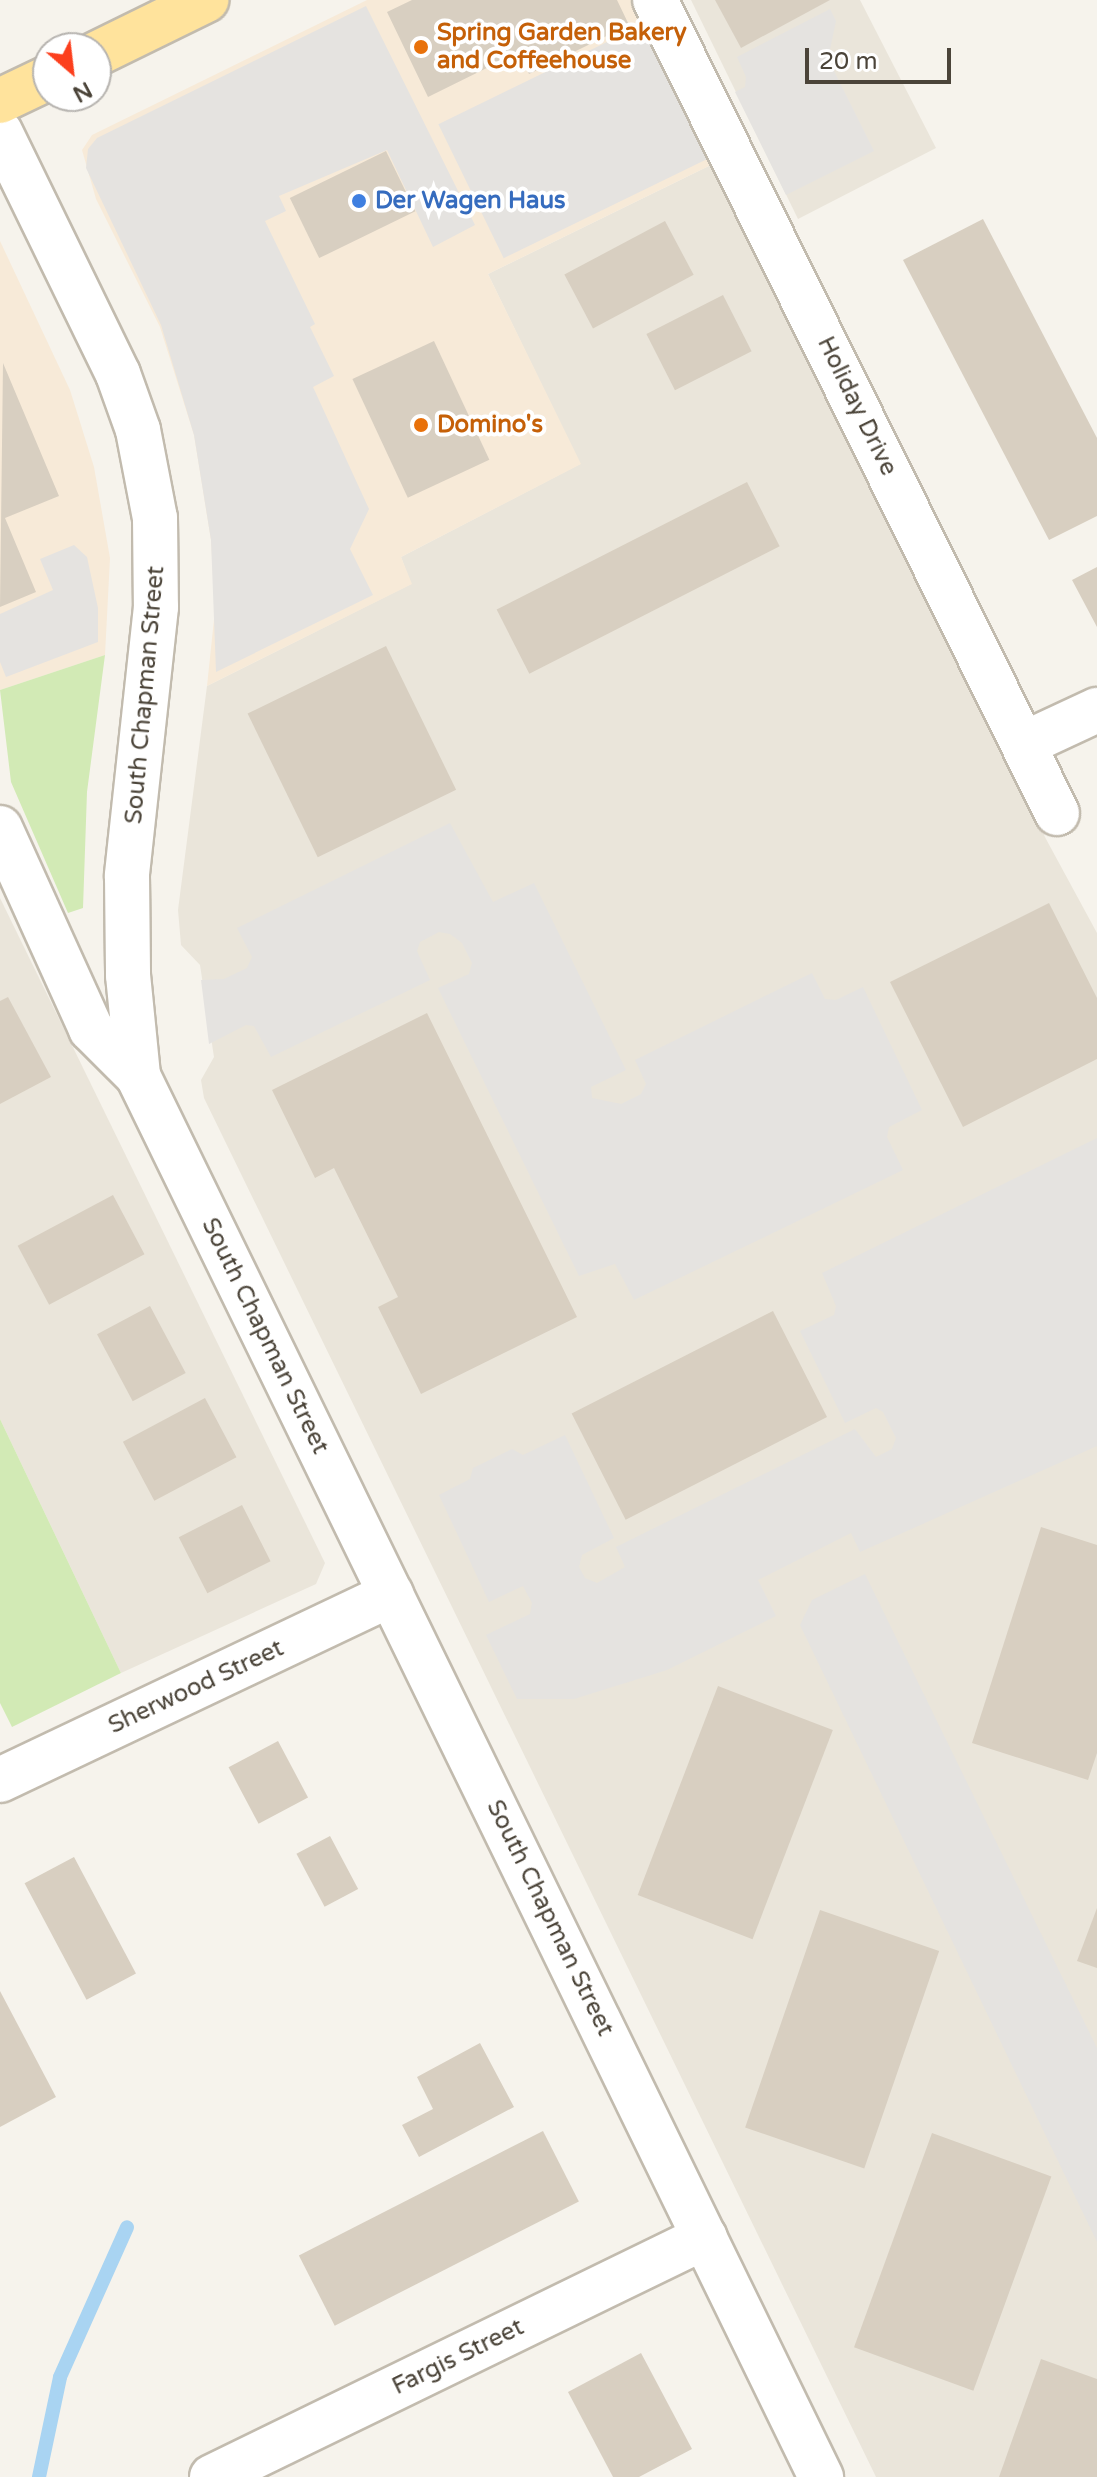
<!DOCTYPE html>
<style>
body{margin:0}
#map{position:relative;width:1097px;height:2477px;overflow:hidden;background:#f6f3ec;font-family:"Varela Round",sans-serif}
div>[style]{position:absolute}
.residential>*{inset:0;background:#eae5da}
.commercial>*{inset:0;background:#f7ead8}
.green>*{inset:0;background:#d2eab5}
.parking>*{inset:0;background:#e5e3e0;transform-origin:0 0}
.stream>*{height:14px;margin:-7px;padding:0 7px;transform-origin:7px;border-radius:7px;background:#a9d4f2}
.building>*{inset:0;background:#d8cfc1;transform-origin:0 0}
.roads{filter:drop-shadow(2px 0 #c2bbae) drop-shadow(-2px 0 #c2bbae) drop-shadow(0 2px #c2bbae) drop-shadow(0 -2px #c2bbae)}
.minor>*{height:44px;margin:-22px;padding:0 22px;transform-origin:22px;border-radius:22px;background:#fff}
.major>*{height:44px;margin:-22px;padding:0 22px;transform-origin:22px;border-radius:22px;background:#ffe39c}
.dots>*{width:22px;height:22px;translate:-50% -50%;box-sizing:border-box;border:4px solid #fff;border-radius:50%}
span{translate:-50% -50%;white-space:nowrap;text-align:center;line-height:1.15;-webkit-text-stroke:8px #fff;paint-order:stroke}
.food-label{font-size:24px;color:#c56008;font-weight:700}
.left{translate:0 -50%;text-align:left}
.shop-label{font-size:24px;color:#366cbe;font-weight:700}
.street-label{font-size:24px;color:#4b4439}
.north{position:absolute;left:32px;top:32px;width:80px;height:80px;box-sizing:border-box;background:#fff;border:2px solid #b7b4b0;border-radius:50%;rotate:152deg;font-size:22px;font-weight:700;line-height:32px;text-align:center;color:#4b4439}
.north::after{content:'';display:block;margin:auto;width:28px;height:36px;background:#fc3f1d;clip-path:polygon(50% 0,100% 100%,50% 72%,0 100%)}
.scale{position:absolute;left:805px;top:48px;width:146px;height:36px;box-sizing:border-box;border:4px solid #4b4439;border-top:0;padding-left:10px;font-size:24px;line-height:28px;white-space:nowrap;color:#4b4439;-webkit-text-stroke:6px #fff;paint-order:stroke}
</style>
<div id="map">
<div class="residential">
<i style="clip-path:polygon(691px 0,860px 0,936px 148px,798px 219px)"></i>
<i style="clip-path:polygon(717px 162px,1046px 839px,1097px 933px,1097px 2477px,876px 2477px,204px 1098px,201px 1080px,214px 1057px,200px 965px,181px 945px,178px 910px,207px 686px,411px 584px,401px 557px,580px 464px,488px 274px)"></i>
<i style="clip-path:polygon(0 898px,325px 1563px,316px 1584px,121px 1673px,0 1419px)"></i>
</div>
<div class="commercial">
<i style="clip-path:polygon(367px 0,635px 0,717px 162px,488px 274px,581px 464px,401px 557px,412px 584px,207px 686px,215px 610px,211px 540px,194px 435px,160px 327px,96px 199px,82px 150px,92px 135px)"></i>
<i style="clip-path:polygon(0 241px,70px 390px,94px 467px,110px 558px,105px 655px,0 690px)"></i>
</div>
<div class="green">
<i style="clip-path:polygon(105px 655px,87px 792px,83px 908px,68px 913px,11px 782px,0 690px)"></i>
<i style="clip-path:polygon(0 1419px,121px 1673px,12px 1727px,0 1703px)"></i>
</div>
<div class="parking">
<i style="clip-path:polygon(366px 6px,475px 225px,433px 247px,387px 150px,279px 196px,286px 211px,265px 221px,315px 324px,310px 327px,334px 376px,313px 387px,369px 509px,350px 549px,373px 595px,216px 672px,211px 540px,194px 435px,161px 325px,86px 168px,88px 149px,97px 138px)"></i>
<i style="clip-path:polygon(830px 9px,836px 21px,828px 59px,874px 151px,786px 195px,735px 92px,745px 87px,746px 77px,737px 57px)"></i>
<i style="left:646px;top:23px;width:149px;height:231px;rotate:64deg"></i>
<i style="clip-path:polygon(74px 545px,87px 557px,98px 608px,98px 642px,6px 677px,0 662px,0 614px,53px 590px,40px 559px)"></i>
<i style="clip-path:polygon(450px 823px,493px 902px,534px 883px,626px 1070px,591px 1087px,592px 1098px,621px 1104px,641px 1094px,646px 1084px,635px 1060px,812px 973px,825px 999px,836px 1000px,863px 987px,922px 1110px,889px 1127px,887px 1137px,903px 1170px,634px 1300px,615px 1264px,579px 1276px,438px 988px,469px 974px,472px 963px,462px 943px,450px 934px,439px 932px,420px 942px,417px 951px,430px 980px,271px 1057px,254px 1026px,246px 1025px,209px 1044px,201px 980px,224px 979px,247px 968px,252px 957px,237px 928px)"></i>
<i style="clip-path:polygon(1097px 1138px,1097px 1446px,860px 1552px,851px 1533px,758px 1580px,776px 1616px,667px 1670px,574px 1699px,517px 1699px,486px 1635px,530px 1614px,532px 1603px,523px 1586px,489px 1602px,439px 1495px,470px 1479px,473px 1468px,512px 1449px,523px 1455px,565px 1435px,614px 1538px,582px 1555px,579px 1567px,585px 1578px,597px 1583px,625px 1567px,616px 1547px,855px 1429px,876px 1457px,892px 1449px,896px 1438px,883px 1412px,876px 1408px,845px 1423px,800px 1331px,834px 1315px,836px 1306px,822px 1273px)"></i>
<i style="clip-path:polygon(865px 1574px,1097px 2048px,1097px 2242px,800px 1625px,812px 1600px)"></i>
</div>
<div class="stream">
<i style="left:39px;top:2477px;width:102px;rotate:-78.1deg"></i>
<i style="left:60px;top:2377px;width:164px;rotate:-65.9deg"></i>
</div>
<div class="building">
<i style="clip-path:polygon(412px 0,617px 0,629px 25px,529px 74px,519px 52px,428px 97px,387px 12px)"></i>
<i style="clip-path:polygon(715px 0,830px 0,741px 48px)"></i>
<i style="left:386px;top:151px;width:67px;height:107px;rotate:64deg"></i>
<i style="clip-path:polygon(983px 219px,1097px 438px,1097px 516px,1049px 540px,903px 260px)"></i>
<i style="left:665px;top:221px;width:61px;height:114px;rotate:62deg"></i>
<i style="left:723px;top:295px;width:63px;height:86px;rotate:63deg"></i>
<i style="left:434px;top:341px;width:131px;height:90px;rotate:65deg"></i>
<i style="clip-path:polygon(3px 363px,59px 496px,5px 518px,36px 592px,0 607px)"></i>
<i style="left:747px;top:482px;width:72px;height:281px;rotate:63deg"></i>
<i style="clip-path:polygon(1097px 567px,1097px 627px,1072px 580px)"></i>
<i style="left:386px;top:646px;width:160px;height:154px;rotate:64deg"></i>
<i style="clip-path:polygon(1049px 903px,1097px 998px,1097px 1059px,963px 1127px,890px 982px)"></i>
<i style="clip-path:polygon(8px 997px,51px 1077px,0 1104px,0 1001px)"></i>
<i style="clip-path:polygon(427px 1013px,577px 1317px,421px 1394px,378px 1307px,398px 1297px,334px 1168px,315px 1178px,272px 1090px)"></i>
<i style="left:113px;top:1195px;width:67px;height:108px;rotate:62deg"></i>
<i style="left:150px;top:1306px;width:76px;height:60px;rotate:62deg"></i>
<i style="left:773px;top:1311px;width:119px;height:226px;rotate:63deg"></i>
<i style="left:205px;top:1398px;width:67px;height:93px;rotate:62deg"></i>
<i style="left:242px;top:1505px;width:63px;height:71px;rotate:63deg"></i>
<i style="clip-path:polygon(1041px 1527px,1097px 1545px,1097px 1753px,1088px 1780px,972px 1743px)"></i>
<i style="left:718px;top:1686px;width:123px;height:224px;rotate:21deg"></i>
<i style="left:278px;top:1741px;width:64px;height:56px;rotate:62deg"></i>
<i style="left:330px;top:1836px;width:60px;height:38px;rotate:62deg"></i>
<i style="left:74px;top:1857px;width:132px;height:56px;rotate:62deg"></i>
<i style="clip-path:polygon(1097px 1908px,1097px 1968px,1077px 1961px)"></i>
<i style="left:820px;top:1910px;width:126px;height:230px;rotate:19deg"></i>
<i style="clip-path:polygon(0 1991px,56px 2097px,0 2127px)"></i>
<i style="clip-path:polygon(480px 2043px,514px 2107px,419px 2157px,402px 2125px,433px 2109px,417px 2077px)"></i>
<i style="left:543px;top:2131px;width:79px;height:274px;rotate:63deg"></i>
<i style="left:932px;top:2133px;width:127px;height:228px;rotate:20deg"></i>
<i style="clip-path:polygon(641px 2353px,692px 2449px,639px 2477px,613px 2477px,568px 2392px)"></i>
<i style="clip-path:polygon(1041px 2359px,1097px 2379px,1097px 2477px,999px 2477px)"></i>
</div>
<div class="roads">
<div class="minor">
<i style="left:655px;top:0;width:907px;rotate:63.69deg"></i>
<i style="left:0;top:132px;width:269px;rotate:64deg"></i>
<i style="left:118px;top:374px;width:59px;rotate:70.3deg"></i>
<i style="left:138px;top:430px;width:90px;rotate:79.1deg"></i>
<i style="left:155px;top:518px;width:89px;rotate:89.4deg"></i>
<i style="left:156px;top:607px;width:271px;rotate:96.2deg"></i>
<i style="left:127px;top:876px;width:99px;rotate:89.4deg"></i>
<i style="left:128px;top:975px;width:101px;rotate:84.3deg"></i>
<i style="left:138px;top:1076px;width:1559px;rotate:64.01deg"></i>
<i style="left:1024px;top:744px;width:81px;rotate:-25deg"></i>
<i style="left:0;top:828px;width:221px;rotate:65.6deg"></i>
<i style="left:91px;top:1029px;width:66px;rotate:45deg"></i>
<i style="left:0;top:1780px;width:433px;rotate:-25.4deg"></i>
<i style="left:212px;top:2477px;width:548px;rotate:-25.96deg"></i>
</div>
<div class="major">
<i style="left:96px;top:54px;width:123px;rotate:-26.1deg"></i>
<i style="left:0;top:101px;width:53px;rotate:-25.6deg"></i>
</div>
</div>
<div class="dots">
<i style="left:421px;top:47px;background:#e8710a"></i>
<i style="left:359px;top:201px;background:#3f7fe0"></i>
<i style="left:421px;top:425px;background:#e8710a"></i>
</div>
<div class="food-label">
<span class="left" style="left:437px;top:47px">Spring Garden Bakery<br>and Coffeehouse</span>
<span class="left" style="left:437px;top:425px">Domino's</span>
</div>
<div class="shop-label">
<span class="left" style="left:375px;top:201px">Der Wagen Haus</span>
</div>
<div class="street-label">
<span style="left:857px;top:406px;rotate:64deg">Holiday Drive</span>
<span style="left:145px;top:695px;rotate:-85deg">South Chapman Street</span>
<span style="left:265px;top:1336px;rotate:64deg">South Chapman Street</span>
<span style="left:196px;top:1687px;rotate:-25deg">Sherwood Street</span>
<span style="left:550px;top:1918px;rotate:64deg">South Chapman Street</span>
<span style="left:458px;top:2357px;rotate:-26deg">Fargis Street</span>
</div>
<div class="north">N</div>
<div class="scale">20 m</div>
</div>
